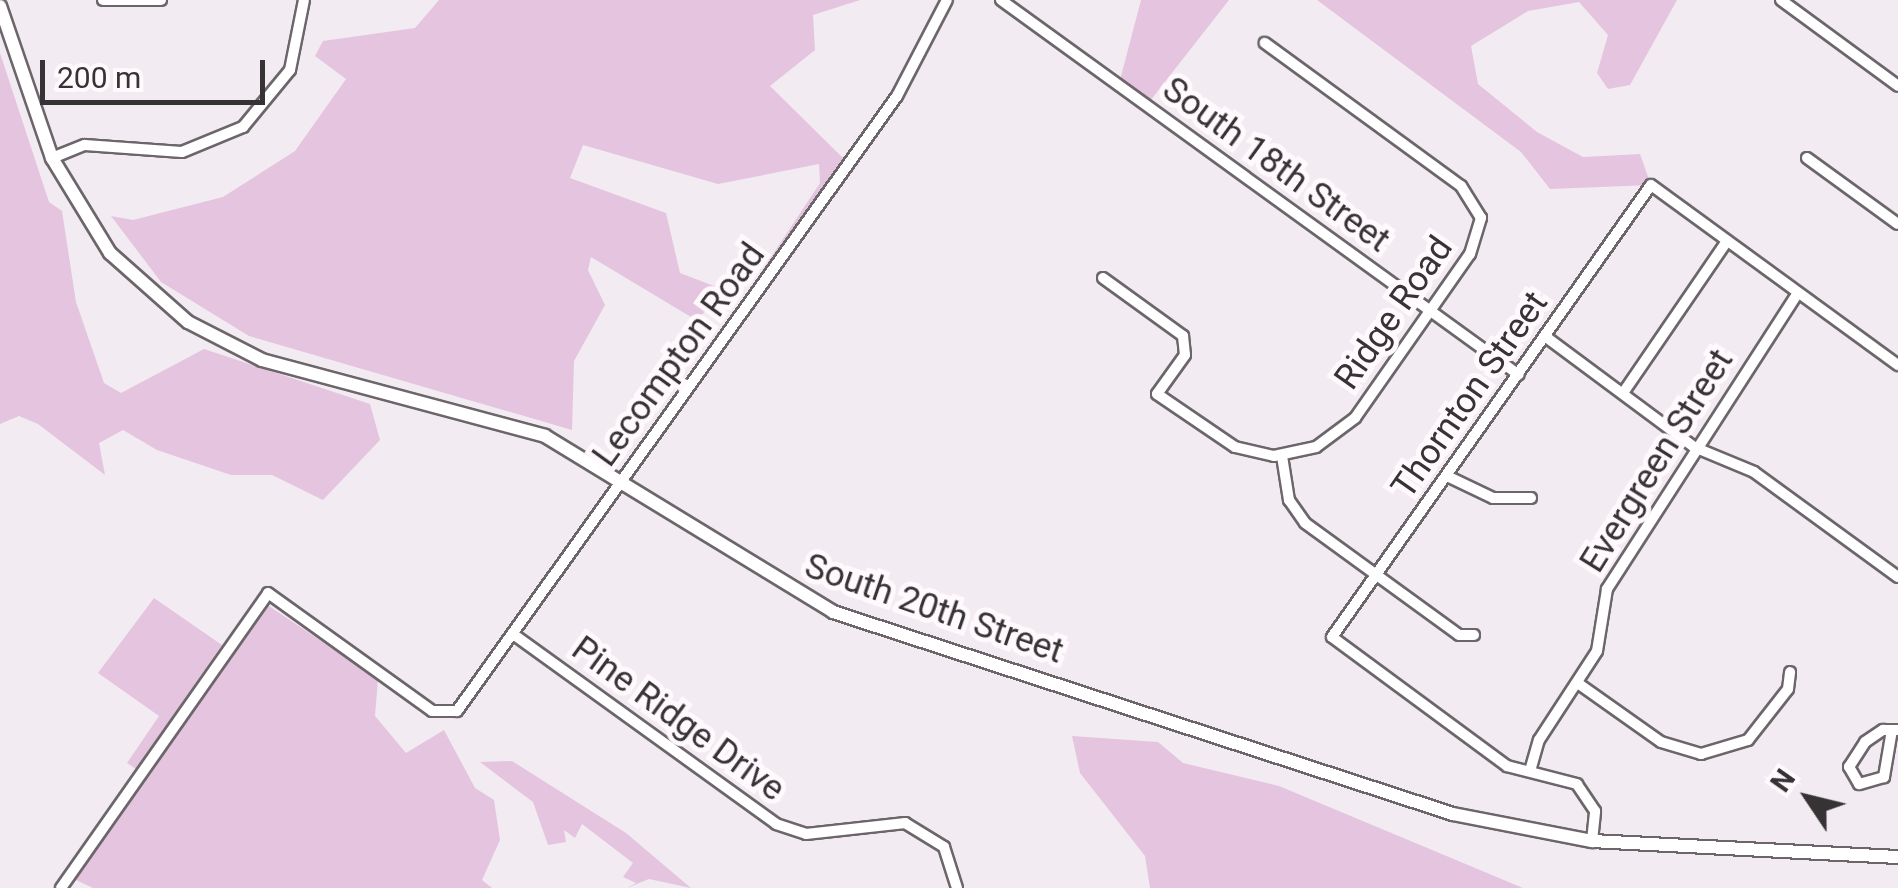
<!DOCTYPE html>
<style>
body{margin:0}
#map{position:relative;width:1898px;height:888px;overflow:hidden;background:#f2ebf1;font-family:Roboto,sans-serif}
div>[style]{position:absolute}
.green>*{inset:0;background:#e5c4df}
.roads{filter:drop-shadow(2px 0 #6c666b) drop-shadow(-2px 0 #6c666b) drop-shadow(0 2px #6c666b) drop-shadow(0 -2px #6c666b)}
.minor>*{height:10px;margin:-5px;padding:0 5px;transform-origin:5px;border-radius:5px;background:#fff}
.major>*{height:12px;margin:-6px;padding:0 6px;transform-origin:6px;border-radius:6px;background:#fff}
span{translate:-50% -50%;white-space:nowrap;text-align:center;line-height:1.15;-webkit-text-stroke:10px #fff9fd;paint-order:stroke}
.street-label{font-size:35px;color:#363335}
.north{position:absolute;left:1758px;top:748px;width:100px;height:100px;-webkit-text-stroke:8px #fff9fd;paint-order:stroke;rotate:305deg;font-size:28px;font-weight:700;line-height:40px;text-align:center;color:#363335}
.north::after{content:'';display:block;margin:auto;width:35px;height:45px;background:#363335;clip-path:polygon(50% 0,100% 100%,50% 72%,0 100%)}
.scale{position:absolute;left:40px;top:60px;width:225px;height:45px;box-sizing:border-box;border:5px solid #363335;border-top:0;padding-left:12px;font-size:30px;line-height:35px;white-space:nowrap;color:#363335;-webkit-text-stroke:8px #fff9fd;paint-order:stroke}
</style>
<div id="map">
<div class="green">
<i style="clip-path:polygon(439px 0,860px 0,813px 15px,815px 50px,770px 86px,844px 159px,746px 295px,820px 183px,819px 164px,718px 184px,583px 145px,570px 178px,666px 213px,680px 273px,727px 291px,696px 320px,591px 257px,588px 270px,605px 305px,574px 361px,572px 430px,249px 336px,161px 282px,111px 216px,133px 220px,223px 197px,295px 151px,346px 79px,315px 56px,323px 41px,415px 28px)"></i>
<i style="clip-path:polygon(1141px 0,1229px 0,1150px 101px,1120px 80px)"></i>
<i style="clip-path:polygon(1317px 0,1677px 0,1630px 85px,1608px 89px,1597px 73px,1608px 35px,1579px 2px,1528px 11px,1471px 46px,1478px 84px,1537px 132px,1583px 157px,1640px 154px,1651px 185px,1550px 189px,1521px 152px)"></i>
<i style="clip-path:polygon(0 53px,49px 202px,62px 211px,76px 302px,104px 383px,121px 393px,204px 349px,370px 404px,380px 440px,323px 500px,272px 475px,231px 475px,157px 450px,123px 430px,99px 443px,105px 475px,38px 424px,19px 416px,0 424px)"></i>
<i style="clip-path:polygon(154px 598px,222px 645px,136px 769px,127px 763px,159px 716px,98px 673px)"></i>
<i style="clip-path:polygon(266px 604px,378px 679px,375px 716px,406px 753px,444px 730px,475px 788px,494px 800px,500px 840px,482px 880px,492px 888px,93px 888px,72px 878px)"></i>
<i style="clip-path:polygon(1072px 736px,1158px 742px,1183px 763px,1279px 786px,1523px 888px,1150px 888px,1145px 856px,1080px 773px)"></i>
<i style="clip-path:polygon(512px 761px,626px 833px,691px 888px,649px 879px,627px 888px,636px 883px,623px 877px,633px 863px,582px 824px,575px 838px,564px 830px,566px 842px,548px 845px,533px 802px,480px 762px)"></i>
</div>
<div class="roads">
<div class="minor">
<i style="left:103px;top:0;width:58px"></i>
<i style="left:1001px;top:0;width:639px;rotate:35.9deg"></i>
<i style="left:1781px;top:0;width:145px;rotate:36.3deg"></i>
<i style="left:52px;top:158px;width:35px;rotate:-22deg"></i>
<i style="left:85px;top:145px;width:97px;rotate:4.1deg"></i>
<i style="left:182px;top:152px;width:66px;rotate:-22.3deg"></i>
<i style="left:243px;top:127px;width:74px;rotate:-50.5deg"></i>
<i style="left:290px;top:70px;width:71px;rotate:-78.7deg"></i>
<i style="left:1807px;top:158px;width:112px;rotate:36deg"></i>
<i style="left:1103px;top:278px;width:99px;rotate:35.9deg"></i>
<i style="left:1183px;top:336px;width:19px;rotate:84deg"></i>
<i style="left:1185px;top:355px;width:48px;rotate:125.7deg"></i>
<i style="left:1157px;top:394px;width:94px;rotate:34.2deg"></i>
<i style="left:1235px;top:447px;width:40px;rotate:13deg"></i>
<i style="left:1274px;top:456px;width:43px;rotate:-12.1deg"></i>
<i style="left:1316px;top:447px;width:49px;rotate:-36.6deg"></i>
<i style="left:1355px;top:418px;width:200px;rotate:-55deg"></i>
<i style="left:1470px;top:254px;width:38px;rotate:-73deg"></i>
<i style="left:1481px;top:218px;width:38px;rotate:-122deg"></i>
<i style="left:1461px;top:186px;width:243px;rotate:-143.9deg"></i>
<i style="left:1546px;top:337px;width:184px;rotate:36.6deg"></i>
<i style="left:1694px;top:447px;width:65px;rotate:22.6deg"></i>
<i style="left:1754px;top:472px;width:178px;rotate:36.1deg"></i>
<i style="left:1623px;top:393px;width:184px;rotate:-55.6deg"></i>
<i style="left:1282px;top:456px;width:45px;rotate:81deg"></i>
<i style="left:1289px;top:500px;width:28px;rotate:55deg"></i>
<i style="left:1305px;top:523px;width:190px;rotate:36deg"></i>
<i style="left:1459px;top:635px;width:15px"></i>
<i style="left:1447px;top:476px;width:51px;rotate:25.6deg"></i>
<i style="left:1493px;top:498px;width:38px"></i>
<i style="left:513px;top:634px;width:324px;rotate:35.8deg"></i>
<i style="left:776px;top:824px;width:32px;rotate:18deg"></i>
<i style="left:806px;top:834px;width:100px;rotate:-6.3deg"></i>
<i style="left:905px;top:823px;width:46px;rotate:31.6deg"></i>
<i style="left:944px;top:847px;width:43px;rotate:72.4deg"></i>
<i style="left:1579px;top:684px;width:100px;rotate:35.3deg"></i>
<i style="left:1661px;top:742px;width:42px;rotate:16.7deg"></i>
<i style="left:1701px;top:754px;width:49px;rotate:-16.6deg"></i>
<i style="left:1748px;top:740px;width:65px;rotate:-51.9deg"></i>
<i style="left:1788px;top:689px;width:17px;rotate:-83deg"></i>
<i style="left:1892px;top:730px;width:48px;rotate:99.7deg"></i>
<i style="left:1884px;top:777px;width:26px;rotate:164deg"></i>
<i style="left:1859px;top:784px;width:20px;rotate:-120deg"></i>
<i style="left:1849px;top:767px;width:30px;rotate:-57deg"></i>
<i style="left:1865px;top:742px;width:22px;rotate:-34deg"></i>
<i style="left:1883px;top:730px;width:15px"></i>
<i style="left:1530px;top:771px;width:32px;rotate:-74deg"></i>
<i style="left:1539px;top:740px;width:106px;rotate:-56.9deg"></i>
<i style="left:1597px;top:651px;width:63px;rotate:-80.8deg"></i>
<i style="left:1607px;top:589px;width:352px;rotate:-57.2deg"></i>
<i style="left:1592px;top:841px;width:30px;rotate:-84deg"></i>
<i style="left:1595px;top:811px;width:32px;rotate:-124deg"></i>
<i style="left:1577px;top:784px;width:72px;rotate:-165.6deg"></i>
<i style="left:1507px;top:766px;width:217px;rotate:-143.6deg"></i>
<i style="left:1332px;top:637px;width:553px;rotate:-54.79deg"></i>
<i style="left:1651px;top:185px;width:306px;rotate:36.1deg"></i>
<i style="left:61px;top:888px;width:360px;rotate:-54.9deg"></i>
<i style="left:268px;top:593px;width:202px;rotate:35.7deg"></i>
<i style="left:432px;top:711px;width:25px"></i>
<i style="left:457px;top:711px;width:756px;rotate:-54.42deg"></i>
<i style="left:897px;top:96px;width:108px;rotate:-62.5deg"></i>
</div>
<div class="major">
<i style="left:0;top:6px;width:161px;rotate:71.1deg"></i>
<i style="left:52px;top:158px;width:111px;rotate:58.6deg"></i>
<i style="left:110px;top:253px;width:104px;rotate:41.5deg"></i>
<i style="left:188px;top:322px;width:83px;rotate:27.2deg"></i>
<i style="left:262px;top:360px;width:293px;rotate:15deg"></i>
<i style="left:545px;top:436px;width:338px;rotate:31.4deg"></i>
<i style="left:833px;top:612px;width:652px;rotate:18.05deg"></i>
<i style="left:1453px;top:814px;width:142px;rotate:11deg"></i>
<i style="left:1592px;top:841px;width:306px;rotate:3deg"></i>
</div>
</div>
<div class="street-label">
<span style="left:1276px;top:165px;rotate:36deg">South 18th Street</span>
<span style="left:1394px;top:313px;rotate:-55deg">Ridge Road</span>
<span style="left:679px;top:355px;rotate:-54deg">Lecompton Road</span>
<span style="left:1470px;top:395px;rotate:-55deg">Thornton Street</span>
<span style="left:1657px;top:461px;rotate:-58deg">Evergreen Street</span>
<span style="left:934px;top:609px;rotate:19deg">South 20th Street</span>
<span style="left:678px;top:719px;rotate:36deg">Pine Ridge Drive</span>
</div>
<div class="north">N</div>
<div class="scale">200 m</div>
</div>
